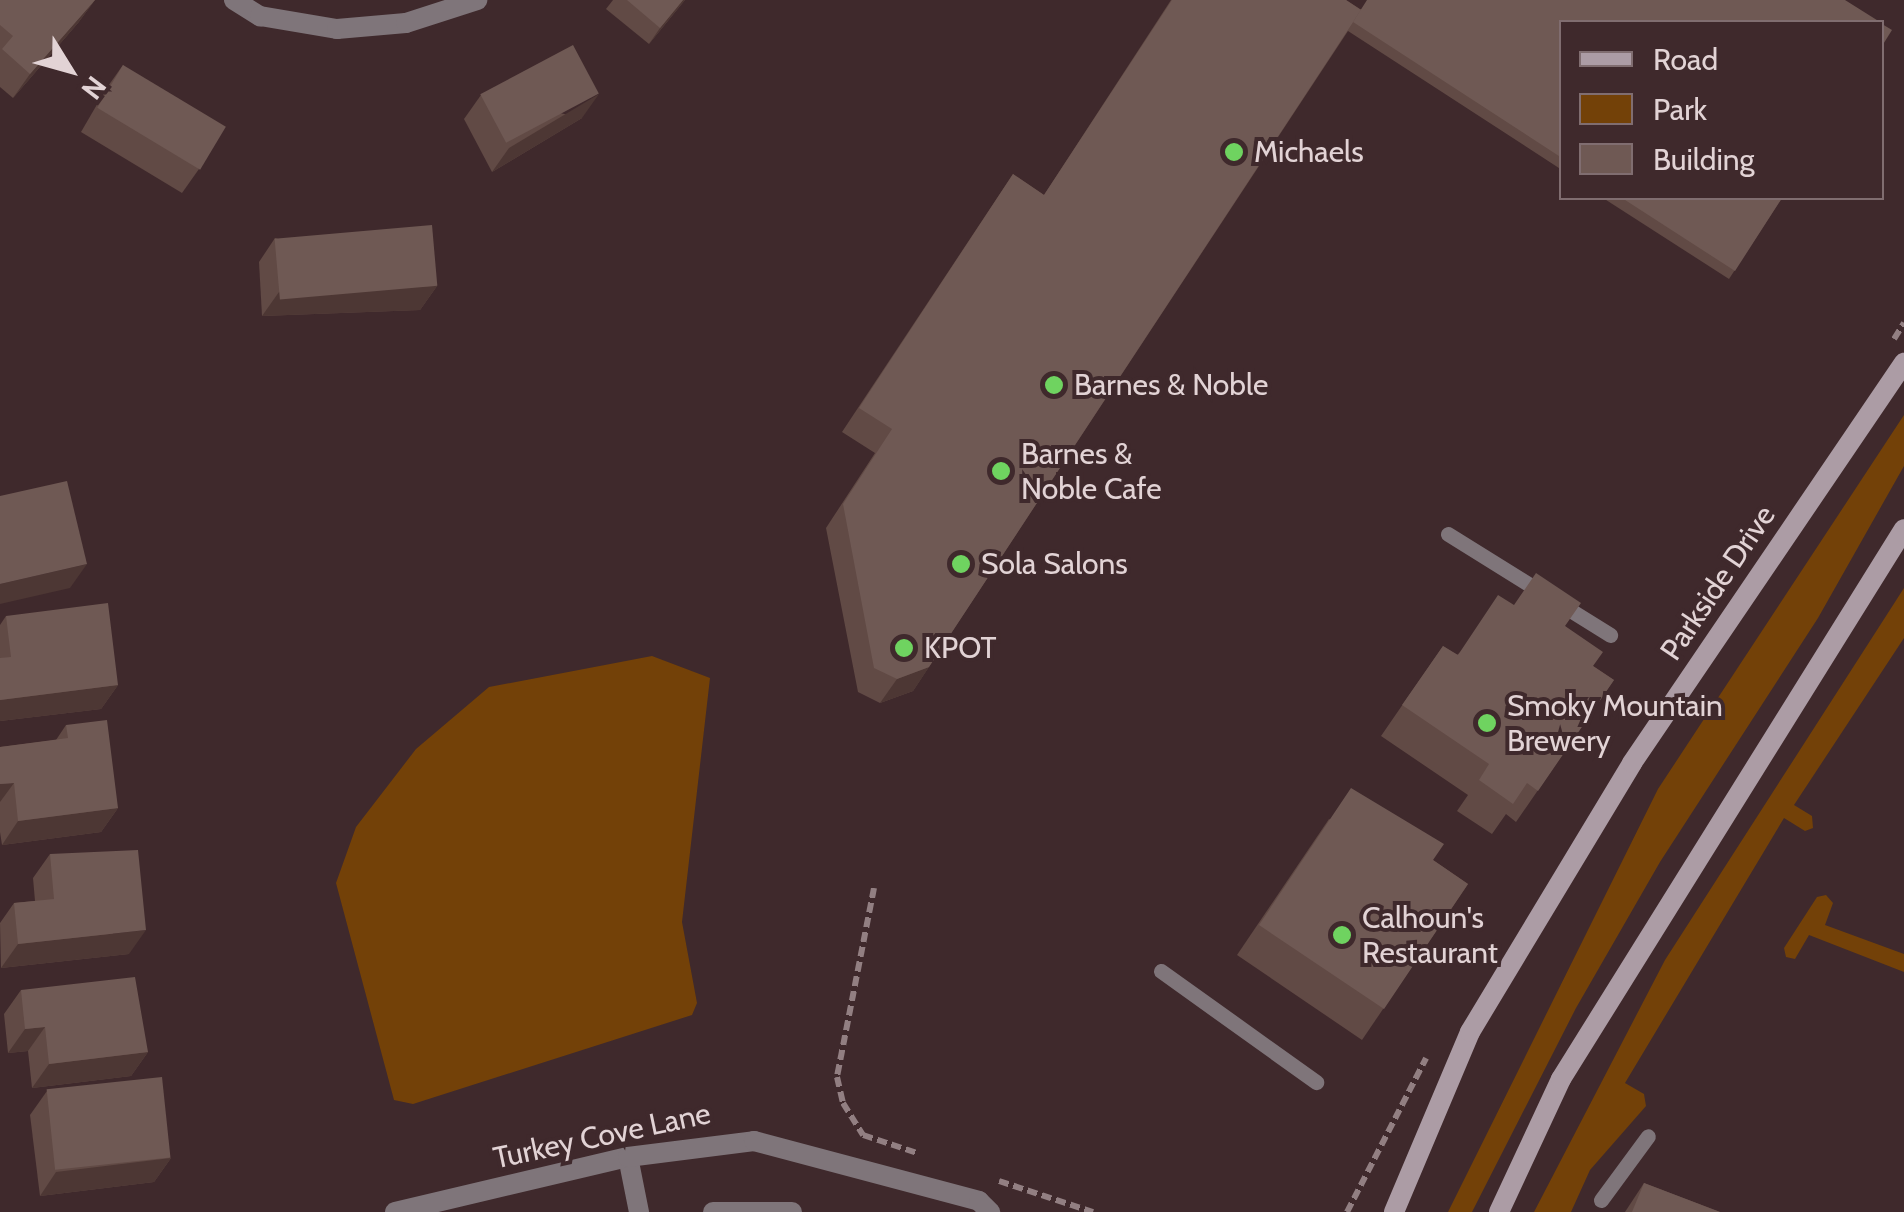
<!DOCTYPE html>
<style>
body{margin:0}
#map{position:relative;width:1904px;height:1212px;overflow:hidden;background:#3f292c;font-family:Cabin,sans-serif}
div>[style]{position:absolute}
.green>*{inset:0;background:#734108}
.path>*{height:6px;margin-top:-3px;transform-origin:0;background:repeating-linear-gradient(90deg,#927f82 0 10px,transparent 0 15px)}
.lane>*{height:15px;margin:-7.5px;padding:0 7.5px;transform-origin:7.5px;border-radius:7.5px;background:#7f757a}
.street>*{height:20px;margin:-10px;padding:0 10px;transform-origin:10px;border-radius:10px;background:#7f757a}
.secondary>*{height:20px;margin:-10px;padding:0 10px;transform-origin:10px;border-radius:10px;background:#ac9ca5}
.wall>*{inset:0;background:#614a45}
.shaded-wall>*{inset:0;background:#4d3734}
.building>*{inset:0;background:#6f5954;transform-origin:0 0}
.dots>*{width:28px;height:28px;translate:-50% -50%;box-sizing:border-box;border:5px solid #3f292c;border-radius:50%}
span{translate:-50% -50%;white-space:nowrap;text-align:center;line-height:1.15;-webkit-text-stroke:8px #3f292c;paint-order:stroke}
.poi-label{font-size:30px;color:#e2d3d5}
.left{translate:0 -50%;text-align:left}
.street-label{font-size:30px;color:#e2d3d5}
.legend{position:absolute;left:1559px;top:20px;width:325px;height:180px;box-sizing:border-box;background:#3f292c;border:2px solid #806d70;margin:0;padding:12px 18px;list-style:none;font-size:30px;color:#e2d3d5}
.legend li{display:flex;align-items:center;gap:20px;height:50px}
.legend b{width:50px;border:2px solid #806d70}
.north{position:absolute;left:20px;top:20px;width:100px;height:100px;-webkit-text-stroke:8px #3f292c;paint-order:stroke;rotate:127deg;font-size:28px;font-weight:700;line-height:40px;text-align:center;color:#e2d3d5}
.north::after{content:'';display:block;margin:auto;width:35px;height:45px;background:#e2d3d5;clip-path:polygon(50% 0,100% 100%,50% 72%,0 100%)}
</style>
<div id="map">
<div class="green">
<i style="clip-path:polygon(1904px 415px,1904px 466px,1818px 618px,1660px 862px,1576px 1008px,1472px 1212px,1448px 1212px,1658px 789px)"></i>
<i style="clip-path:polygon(1904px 588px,1904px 638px,1794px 805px,1812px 816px,1813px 828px,1805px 831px,1784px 818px,1625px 1083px,1644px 1094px,1646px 1106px,1590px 1170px,1571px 1212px,1534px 1212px,1665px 960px)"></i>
<i style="clip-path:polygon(652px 656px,710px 678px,682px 922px,697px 1003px,692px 1015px,413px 1104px,394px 1100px,336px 883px,356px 827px,416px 749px,489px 687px)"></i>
<i style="clip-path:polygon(1826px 895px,1833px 903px,1825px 925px,1904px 954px,1904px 972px,1809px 935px,1795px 959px,1786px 957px,1784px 948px,1817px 897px)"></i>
</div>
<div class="path">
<i style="left:1894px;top:339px;width:19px;rotate:-58deg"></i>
<i style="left:874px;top:888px;width:193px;rotate:101.1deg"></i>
<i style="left:837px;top:1077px;width:27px;rotate:77deg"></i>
<i style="left:843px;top:1103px;width:38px;rotate:58deg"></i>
<i style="left:863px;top:1135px;width:57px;rotate:18.4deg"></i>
<i style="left:999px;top:1181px;width:99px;rotate:18.3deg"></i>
<i style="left:1347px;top:1212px;width:173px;rotate:-62.8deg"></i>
</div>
<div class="lane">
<i style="left:1448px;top:534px;width:191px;rotate:31.9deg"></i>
<i style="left:1161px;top:971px;width:191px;rotate:35.6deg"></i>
<i style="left:1601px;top:1200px;width:79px;rotate:-53.7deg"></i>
</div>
<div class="street">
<i style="left:234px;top:0;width:31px;rotate:32deg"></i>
<i style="left:260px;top:16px;width:78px;rotate:9.6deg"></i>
<i style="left:337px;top:29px;width:69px;rotate:-5deg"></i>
<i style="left:406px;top:23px;width:75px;rotate:-17.9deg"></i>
<i style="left:628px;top:1157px;width:56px;rotate:78.7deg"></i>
<i style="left:395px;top:1212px;width:239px;rotate:-13.3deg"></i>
<i style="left:628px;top:1157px;width:127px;rotate:-7.2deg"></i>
<i style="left:754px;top:1141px;width:233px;rotate:14.9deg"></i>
<i style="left:979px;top:1201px;width:16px;rotate:45deg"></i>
<i style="left:713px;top:1212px;width:79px"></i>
</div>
<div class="secondary">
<i style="left:1394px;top:1212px;width:195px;rotate:-67.1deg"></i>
<i style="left:1470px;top:1032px;width:314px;rotate:-58.9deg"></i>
<i style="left:1632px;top:763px;width:484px;rotate:-55.8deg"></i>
<i style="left:1499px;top:1212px;width:147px;rotate:-65deg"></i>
<i style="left:1561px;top:1079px;width:648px;rotate:-58.05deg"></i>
</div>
<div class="wall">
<i style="clip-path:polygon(0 0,95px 0,78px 23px,13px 98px,0 87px)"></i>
<i style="clip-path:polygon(613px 0,685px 0,649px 44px,606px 9px)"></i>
<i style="clip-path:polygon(1171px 0,1346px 0,1360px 9px,1562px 22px,1562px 170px,1348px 31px,913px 691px,880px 703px,858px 692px,826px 528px,875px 453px,842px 432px,1013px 174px,1044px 195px)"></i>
<i style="clip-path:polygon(123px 65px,199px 169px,182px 193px,81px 132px,106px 89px)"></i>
<i style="clip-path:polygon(481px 95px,582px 118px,492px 172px,464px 119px)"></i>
<i style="clip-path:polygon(1603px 198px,1782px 198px,1729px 279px)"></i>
<i style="clip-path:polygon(275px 238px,437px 286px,420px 310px,262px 316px,259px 262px)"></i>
<i style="clip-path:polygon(1513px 605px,1565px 626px,1593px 666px,1614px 680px,1516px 822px,1506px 814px,1492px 834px,1457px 811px,1468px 795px,1381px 736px,1443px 646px,1457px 655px)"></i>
<i style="clip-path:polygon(6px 616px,118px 685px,101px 709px,0 721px,0 625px)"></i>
<i style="clip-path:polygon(66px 725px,118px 808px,101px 832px,2px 845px,0 832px,0 747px,56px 740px)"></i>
<i style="clip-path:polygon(1329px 819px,1433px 860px,1468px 884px,1362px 1040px,1237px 955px)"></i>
<i style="clip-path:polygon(50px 854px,129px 954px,1px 968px,0 923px,14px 903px,35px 901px,33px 878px)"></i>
<i style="clip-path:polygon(21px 990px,148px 1052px,131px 1076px,32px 1088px,28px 1051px,8px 1053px,4px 1014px)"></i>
<i style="clip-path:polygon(47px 1091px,171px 1158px,154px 1182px,40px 1196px,30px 1115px)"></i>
<i style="clip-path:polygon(1644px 1183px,1720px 1212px,1625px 1212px)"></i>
</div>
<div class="shaded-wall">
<i style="clip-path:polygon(95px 0,78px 23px,13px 98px,30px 74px)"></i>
<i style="clip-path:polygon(683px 0,685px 0,649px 44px,660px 28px)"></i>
<i style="clip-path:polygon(599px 94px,582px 118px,492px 172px,509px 148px)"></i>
<i style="clip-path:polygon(437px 286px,420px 310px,262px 316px,279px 292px)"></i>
<i style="clip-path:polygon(87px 564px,70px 588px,0 604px,0 584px)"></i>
<i style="clip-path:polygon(929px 667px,913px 691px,880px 703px,897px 679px)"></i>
<i style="clip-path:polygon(118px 685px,101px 709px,0 721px,0 700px)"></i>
<i style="clip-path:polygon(14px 783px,0 802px,0 784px)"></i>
<i style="clip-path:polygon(118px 808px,101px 832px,2px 845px,18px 821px)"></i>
<i style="clip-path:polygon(146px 930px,129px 954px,1px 968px,18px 944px)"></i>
<i style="clip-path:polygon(45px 1027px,28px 1051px,8px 1053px,25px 1029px)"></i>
<i style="clip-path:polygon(148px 1052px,131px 1076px,32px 1088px,49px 1064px)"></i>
<i style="clip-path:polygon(171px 1158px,154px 1182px,40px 1196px,56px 1172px)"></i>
</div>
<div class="building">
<i style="clip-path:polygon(0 0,95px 0,30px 74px,2px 49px,13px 36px,0 25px)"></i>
<i style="clip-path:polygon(627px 0,683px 0,660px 28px)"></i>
<i style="clip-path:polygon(1172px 0,1346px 0,1361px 10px,929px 667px,897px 679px,874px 668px,843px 504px,892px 429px,859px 408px,1013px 174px,1044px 195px)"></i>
<i style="clip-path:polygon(1367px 0,1845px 0,1880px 22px,1562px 22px,1562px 158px,1353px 22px)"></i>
<i style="clip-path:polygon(1882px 24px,1892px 30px,1882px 46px)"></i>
<i style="left:573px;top:45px;width:55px;height:105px;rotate:62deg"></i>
<i style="left:123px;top:65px;width:120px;height:50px;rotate:31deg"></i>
<i style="clip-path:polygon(1622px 198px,1782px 198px,1735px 271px)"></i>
<i style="left:432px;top:225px;width:61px;height:158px;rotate:85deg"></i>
<i style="clip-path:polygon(67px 481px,87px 564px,0 584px,0 496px)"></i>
<i style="clip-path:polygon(1536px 573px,1581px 603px,1565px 626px,1603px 652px,1593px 666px,1614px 680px,1538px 791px,1527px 783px,1513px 804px,1479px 780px,1489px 764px,1402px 705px,1443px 646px,1458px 655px,1498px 595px,1514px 605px)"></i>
<i style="clip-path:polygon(108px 603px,118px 685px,0 700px,0 658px,11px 657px,6px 616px)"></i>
<i style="clip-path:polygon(107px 720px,118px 808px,18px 821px,14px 783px,0 784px,0 747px,68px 738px,66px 725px)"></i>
<i style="clip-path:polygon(1351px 788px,1444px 844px,1433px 860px,1468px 884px,1384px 1009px,1259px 925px)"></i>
<i style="clip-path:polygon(138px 850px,146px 930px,18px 944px,14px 903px,54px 899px,50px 854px)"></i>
<i style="clip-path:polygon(135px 977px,148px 1052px,49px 1064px,45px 1027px,25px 1029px,21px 990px)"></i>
<i style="left:162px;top:1077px;width:81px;height:116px;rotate:84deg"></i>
<i style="clip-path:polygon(1644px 1183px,1720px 1212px,1632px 1212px)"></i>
</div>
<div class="dots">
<i style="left:1234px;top:152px;background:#6fd360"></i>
<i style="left:1054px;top:385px;background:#6fd360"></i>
<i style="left:1001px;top:471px;background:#6fd360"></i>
<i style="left:961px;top:564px;background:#6fd360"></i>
<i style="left:904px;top:648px;background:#6fd360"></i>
<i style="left:1487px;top:723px;background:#6fd360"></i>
<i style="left:1342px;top:935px;background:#6fd360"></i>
</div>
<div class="poi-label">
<span class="left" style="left:1254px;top:152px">Michaels</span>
<span class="left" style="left:1074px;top:385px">Barnes &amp; Noble</span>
<span class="left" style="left:1021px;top:471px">Barnes &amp;<br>Noble Cafe</span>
<span class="left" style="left:981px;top:564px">Sola Salons</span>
<span class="left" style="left:924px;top:648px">KPOT</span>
<span class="left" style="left:1507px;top:723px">Smoky Mountain<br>Brewery</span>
<span class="left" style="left:1362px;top:935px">Calhoun's<br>Restaurant</span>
</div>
<div class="street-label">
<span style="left:1718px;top:583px;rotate:-56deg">Parkside Drive</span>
<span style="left:602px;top:1136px;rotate:-12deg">Turkey Cove Lane</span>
</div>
<ul class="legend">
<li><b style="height:12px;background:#ac9ca5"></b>Road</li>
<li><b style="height:28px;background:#734108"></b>Park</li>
<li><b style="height:28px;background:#6f5954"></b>Building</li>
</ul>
<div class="north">N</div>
</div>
